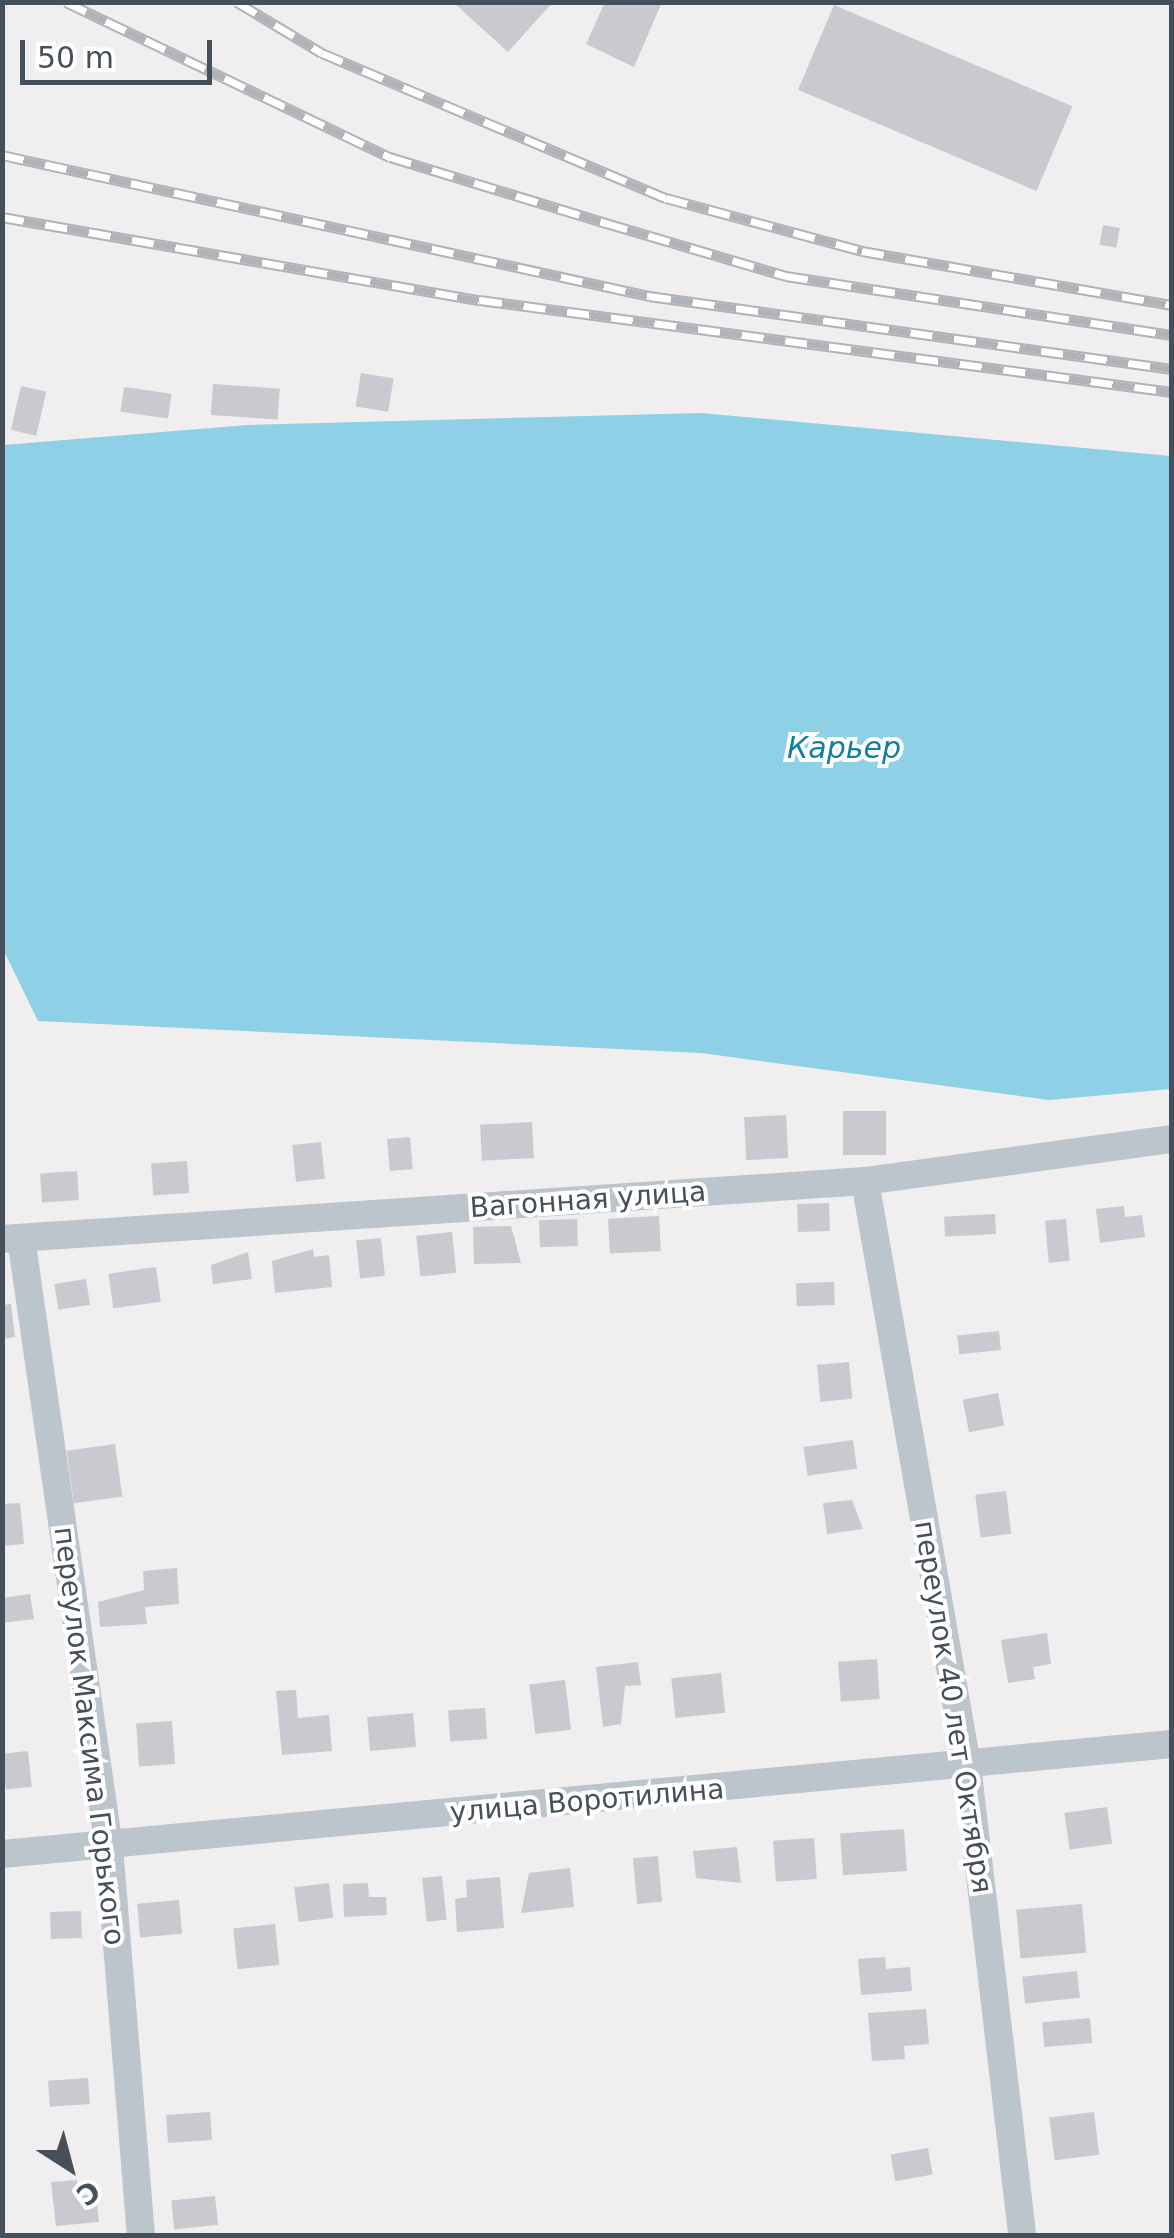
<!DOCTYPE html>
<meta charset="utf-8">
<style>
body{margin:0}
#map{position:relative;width:1174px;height:2238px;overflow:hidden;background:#f0eeee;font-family:"DejaVu Sans",sans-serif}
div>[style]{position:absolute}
.water>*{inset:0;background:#8ed1e6}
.building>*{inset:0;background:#c8cad0;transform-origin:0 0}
.minor>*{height:28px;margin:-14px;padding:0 14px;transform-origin:14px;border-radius:14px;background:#bdc5cc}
.rail>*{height:11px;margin-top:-5.5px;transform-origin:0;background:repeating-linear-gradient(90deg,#fff 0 22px,#b0b3b8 0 44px);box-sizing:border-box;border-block:2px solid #b0b3b8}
span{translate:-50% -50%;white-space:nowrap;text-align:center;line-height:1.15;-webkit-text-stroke:8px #fff;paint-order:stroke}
.street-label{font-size:28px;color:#47505a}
.water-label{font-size:30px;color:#147ea0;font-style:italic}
.frame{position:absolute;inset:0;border:5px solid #47505a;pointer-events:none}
.north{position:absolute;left:20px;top:2118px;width:100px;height:100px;-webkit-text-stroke:8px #fff;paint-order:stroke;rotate:144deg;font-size:28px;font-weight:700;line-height:40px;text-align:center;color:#47505a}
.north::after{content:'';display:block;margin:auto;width:35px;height:45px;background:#47505a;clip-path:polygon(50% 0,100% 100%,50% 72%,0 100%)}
.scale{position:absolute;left:20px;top:40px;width:192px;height:45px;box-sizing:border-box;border:5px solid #47505a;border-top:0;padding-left:12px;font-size:30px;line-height:35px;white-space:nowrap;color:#47505a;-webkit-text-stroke:8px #fff;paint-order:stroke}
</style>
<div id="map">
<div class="water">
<i style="clip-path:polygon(701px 413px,1171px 456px,1171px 1089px,1049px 1100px,701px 1053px,38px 1021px,3px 949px,3px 445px,248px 425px)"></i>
</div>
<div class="building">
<i style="clip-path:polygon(453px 2px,553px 2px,508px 52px)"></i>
<i style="clip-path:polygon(605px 2px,662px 2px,634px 67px,586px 44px)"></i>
<i style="left:834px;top:5px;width:259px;height:92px;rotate:23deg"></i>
<i style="left:1103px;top:225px;width:17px;height:20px;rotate:10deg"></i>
<i style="left:361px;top:373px;width:33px;height:34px;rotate:9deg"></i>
<i style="left:213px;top:384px;width:67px;height:31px;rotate:4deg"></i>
<i style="left:21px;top:386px;width:26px;height:45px;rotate:13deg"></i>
<i style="left:124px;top:387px;width:48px;height:25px;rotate:8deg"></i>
<i style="left:886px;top:1111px;width:44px;height:43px;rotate:90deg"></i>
<i style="left:786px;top:1115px;width:43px;height:42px;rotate:87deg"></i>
<i style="left:532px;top:1122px;width:36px;height:52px;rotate:87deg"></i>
<i style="left:410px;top:1137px;width:32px;height:23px;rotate:85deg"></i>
<i style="left:321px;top:1142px;width:37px;height:29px;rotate:84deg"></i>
<i style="left:187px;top:1161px;width:32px;height:36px;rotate:86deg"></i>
<i style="left:77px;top:1171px;width:29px;height:37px;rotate:86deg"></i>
<i style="left:829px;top:1203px;width:28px;height:32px;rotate:88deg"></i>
<i style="clip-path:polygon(1124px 1206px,1125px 1217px,1142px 1215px,1145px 1237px,1100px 1243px,1096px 1209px)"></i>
<i style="left:995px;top:1214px;width:20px;height:51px;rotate:87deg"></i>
<i style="left:659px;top:1216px;width:35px;height:51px;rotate:87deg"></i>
<i style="left:577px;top:1219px;width:27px;height:38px;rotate:88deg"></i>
<i style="left:1066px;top:1219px;width:42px;height:21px;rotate:85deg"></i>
<i style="clip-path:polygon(511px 1226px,521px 1263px,474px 1264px,473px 1227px)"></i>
<i style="left:452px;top:1232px;width:41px;height:36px;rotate:84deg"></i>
<i style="left:381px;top:1238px;width:38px;height:25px;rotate:84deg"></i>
<i style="clip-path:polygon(313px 1249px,314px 1257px,329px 1255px,332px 1287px,275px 1293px,272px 1261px)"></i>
<i style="clip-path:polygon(248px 1252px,252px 1279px,213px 1284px,211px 1265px)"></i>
<i style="left:156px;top:1267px;width:35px;height:48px;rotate:82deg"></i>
<i style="left:86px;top:1279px;width:26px;height:32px;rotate:81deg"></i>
<i style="left:834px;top:1282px;width:23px;height:38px;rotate:88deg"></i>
<i style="clip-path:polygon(11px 1304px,15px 1337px,2px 1339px,2px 1305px)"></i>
<i style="left:999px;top:1331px;width:19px;height:42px;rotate:84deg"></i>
<i style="left:849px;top:1362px;width:37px;height:32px;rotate:85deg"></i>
<i style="left:998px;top:1393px;width:33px;height:36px;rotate:79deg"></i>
<i style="left:853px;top:1440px;width:29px;height:50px;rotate:82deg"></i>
<i style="left:115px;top:1444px;width:53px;height:49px;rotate:82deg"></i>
<i style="left:1006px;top:1491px;width:43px;height:31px;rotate:83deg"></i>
<i style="clip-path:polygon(852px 1500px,863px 1529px,827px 1534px,823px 1503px)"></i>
<i style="clip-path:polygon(20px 1503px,24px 1544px,2px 1546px,2px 1504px)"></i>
<i style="clip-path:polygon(177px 1568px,179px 1604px,145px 1607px,147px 1624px,100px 1627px,98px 1602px,144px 1590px,143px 1571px)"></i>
<i style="clip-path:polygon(30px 1594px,34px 1619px,2px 1623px,2px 1598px)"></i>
<i style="clip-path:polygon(1047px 1633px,1051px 1664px,1033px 1667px,1035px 1679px,1008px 1683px,1001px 1640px)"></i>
<i style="left:877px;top:1659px;width:40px;height:39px;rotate:86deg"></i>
<i style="clip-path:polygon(638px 1662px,641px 1685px,625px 1686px,621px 1724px,603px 1727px,596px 1667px)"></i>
<i style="left:721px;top:1673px;width:40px;height:50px;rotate:84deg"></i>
<i style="left:565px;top:1680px;width:50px;height:36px;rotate:83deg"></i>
<i style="clip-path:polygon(296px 1690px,298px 1718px,329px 1715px,332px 1751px,282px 1755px,276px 1691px)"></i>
<i style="left:485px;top:1708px;width:31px;height:37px;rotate:86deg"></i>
<i style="left:413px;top:1713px;width:34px;height:46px;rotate:85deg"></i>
<i style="left:172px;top:1721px;width:43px;height:36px;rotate:86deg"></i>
<i style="left:28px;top:1751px;width:36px;height:26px;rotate:84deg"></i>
<i style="left:1107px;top:1807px;width:37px;height:43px;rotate:82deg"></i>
<i style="left:904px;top:1829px;width:42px;height:64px;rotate:86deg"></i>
<i style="left:814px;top:1838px;width:41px;height:41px;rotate:86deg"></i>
<i style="clip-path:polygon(737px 1847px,741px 1883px,696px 1878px,693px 1851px)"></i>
<i style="left:658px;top:1856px;width:46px;height:25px;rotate:85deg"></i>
<i style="clip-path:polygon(570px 1868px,574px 1907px,521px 1913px,529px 1873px)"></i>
<i style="left:442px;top:1876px;width:44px;height:20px;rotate:84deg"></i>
<i style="clip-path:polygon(500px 1877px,504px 1928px,457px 1932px,455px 1899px,467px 1897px,466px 1880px)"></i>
<i style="left:329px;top:1883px;width:35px;height:35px;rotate:83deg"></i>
<i style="clip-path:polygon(368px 1883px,369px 1897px,386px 1897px,387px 1915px,344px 1917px,343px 1884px)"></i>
<i style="left:179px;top:1900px;width:34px;height:42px;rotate:85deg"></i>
<i style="left:1082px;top:1904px;width:49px;height:66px;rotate:85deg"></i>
<i style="left:81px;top:1911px;width:27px;height:31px;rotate:88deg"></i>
<i style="left:275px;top:1924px;width:41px;height:42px;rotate:84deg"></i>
<i style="clip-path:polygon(885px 1957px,886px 1969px,910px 1967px,912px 1991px,861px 1995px,858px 1959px)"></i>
<i style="left:1077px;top:1971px;width:27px;height:55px;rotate:84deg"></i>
<i style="clip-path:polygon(926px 2009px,929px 2044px,904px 2046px,905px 2059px,872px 2061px,868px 2013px)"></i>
<i style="left:1090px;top:2018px;width:25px;height:48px;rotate:85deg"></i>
<i style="left:88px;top:2078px;width:26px;height:40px;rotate:86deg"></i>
<i style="left:210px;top:2112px;width:28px;height:44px;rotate:86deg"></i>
<i style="left:1094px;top:2112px;width:43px;height:45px;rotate:83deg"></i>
<i style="left:928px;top:2148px;width:27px;height:38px;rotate:80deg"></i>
<i style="clip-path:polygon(77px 2180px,78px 2196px,96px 2194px,99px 2222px,56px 2226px,51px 2182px)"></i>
<i style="left:215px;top:2196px;width:29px;height:44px;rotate:84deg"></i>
</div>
<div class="minor">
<i style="left:865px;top:1181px;width:593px;rotate:80.09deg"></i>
<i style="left:967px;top:1765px;width:474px;rotate:83.3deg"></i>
<i style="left:21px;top:1238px;width:615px;rotate:81.78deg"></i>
<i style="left:109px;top:1847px;width:390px;rotate:85.3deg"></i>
<i style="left:2px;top:1239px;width:865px;rotate:-3.84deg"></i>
<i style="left:865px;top:1181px;width:310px;rotate:-7.8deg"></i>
<i style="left:2px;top:1854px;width:1175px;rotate:-5.37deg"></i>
</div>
<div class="rail">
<i style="left:66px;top:2px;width:359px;rotate:25.6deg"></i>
<i style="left:390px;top:157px;width:226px;rotate:17deg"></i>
<i style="left:606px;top:223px;width:188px;rotate:16.4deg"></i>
<i style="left:786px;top:276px;width:390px;rotate:8.7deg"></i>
<i style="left:237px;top:2px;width:99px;rotate:31deg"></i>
<i style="left:322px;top:53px;width:373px;rotate:22.9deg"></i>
<i style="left:666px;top:198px;width:203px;rotate:15.1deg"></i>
<i style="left:862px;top:251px;width:315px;rotate:9.9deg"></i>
<i style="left:2px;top:155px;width:662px;rotate:12.29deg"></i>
<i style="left:649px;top:296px;width:528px;rotate:7.95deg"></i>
<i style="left:2px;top:217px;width:485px;rotate:9.9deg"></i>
<i style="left:480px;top:300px;width:698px;rotate:7.57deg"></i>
</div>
<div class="street-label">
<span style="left:588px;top:1200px;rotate:-4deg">Вагонная улица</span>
<span style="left:953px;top:1707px;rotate:81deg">переулок 40 лет Октября</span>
<span style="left:89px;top:1736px;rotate:83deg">переулок Максима Горького</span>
<span style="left:587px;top:1801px;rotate:-5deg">улица Воротилина</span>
</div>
<div class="water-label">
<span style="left:844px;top:748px">Карьер</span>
</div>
<div class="frame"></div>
<div class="north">С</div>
<div class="scale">50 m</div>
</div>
